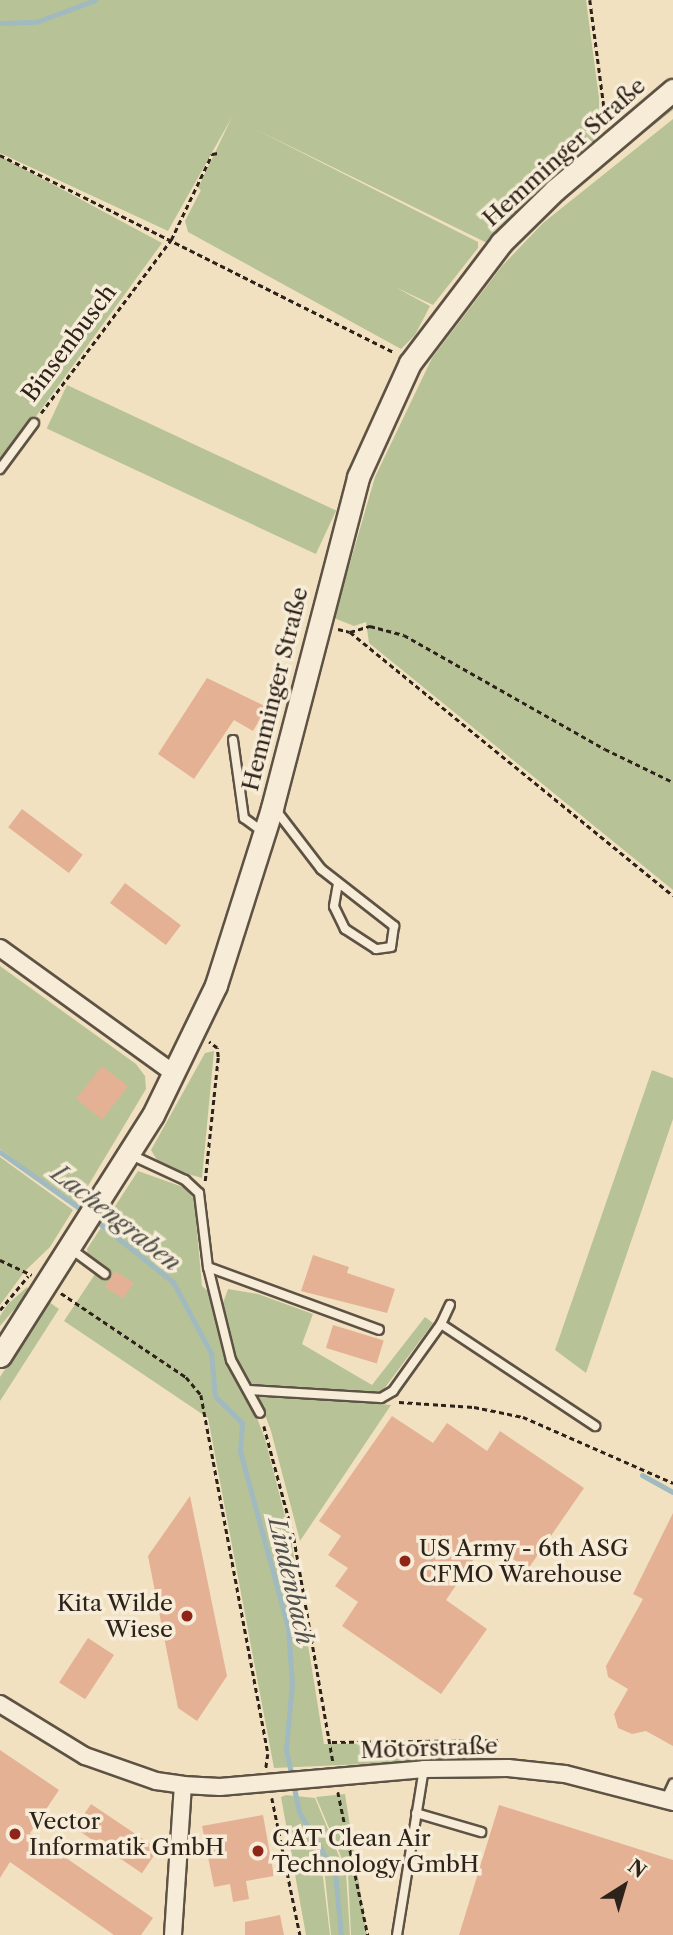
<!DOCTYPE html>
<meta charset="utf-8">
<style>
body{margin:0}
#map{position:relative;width:673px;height:1935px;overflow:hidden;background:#f1e1c1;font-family:"Libre Caslon Text",serif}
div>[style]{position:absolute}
.green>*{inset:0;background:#b7c396;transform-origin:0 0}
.stream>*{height:5px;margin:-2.5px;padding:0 2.5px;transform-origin:2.5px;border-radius:2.5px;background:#a1babf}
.building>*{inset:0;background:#e4b194;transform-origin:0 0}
.path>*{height:2.5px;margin-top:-1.25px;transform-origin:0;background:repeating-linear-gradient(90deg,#2d231b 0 5px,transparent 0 8.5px)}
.roads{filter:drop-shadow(2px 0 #5e5244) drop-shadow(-2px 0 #5e5244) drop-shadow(0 2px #5e5244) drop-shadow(0 -2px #5e5244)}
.lane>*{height:8px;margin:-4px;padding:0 4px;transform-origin:4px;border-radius:4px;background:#f6ecd7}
.street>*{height:16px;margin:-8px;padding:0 8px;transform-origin:8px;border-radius:8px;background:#f6ecd7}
.secondary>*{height:21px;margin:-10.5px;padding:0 10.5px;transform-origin:10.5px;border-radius:10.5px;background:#f6ecd7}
.dots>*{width:19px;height:19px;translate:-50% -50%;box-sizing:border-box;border:4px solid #f6ecd7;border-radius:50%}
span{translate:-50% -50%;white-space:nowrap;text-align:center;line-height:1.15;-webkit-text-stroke:7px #f6ecd7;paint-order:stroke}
.street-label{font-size:23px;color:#2d231b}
.poi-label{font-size:23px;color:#2d231b}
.left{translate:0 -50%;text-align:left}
.right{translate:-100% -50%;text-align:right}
.water-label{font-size:24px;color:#50504c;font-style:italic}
.north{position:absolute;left:589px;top:1851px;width:70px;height:70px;-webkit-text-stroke:5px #f6ecd7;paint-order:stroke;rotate:37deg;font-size:19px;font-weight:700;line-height:28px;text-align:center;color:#2d231b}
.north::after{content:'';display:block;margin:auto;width:24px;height:32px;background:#2d231b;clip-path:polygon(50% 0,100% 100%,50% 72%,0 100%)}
</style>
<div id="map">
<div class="green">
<i style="clip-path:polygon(0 0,586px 0,599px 98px,599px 129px,592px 147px,487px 243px,255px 129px,478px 242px,478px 248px,433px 305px,395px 287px,430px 306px,415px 335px,401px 349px,188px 232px,185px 221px,201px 190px,198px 188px,232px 117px,168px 231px,0 153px)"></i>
<i style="clip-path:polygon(673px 101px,673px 110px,565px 194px)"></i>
<i style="clip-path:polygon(673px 119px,673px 890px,369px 643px,366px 622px,354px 626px,334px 618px,375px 477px,432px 358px,502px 266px,543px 223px)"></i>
<i style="clip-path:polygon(0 156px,162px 243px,0 466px)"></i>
<i style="left:67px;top:385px;width:297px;height:48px;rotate:25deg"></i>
<i style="clip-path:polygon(0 966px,136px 1064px,145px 1076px,146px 1089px,76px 1206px,0 1149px)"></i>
<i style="clip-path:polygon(214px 1051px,202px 1178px,174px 1170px,157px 1160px,151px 1150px,205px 1053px)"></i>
<i style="clip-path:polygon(652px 1070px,673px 1078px,673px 1119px,586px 1373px,555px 1350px)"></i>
<i style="clip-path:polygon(0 1157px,73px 1210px,50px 1247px,25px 1271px,0 1305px)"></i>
<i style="clip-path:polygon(138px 1171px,183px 1187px,194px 1199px,202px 1286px,214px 1297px,226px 1361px,248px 1394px,265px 1439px,291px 1539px,324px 1744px,488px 1743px,481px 1759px,274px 1768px,208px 1418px,64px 1321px,99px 1268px,88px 1258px,87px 1249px)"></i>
<i style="clip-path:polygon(27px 1287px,30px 1291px,0 1326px,0 1316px,8px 1304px)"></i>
<i style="clip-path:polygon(228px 1289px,258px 1294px,313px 1314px,302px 1344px,372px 1385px,425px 1317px,433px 1323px,384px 1389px,369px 1395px,250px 1386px,235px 1358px,223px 1303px)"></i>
<i style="clip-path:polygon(49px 1302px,59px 1309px,0 1401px,0 1377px)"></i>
<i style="clip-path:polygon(257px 1393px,391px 1405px,300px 1541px,271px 1431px)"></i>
<i style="clip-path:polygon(345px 1794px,367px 1935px,351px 1935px,348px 1873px,316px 1797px)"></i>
<i style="clip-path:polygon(286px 1795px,315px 1798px,346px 1873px,350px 1935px,331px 1935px,325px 1877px,316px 1860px,323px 1877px,330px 1935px,306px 1935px,281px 1797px)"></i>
</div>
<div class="stream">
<i style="left:0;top:23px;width:36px;rotate:-2deg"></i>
<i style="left:36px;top:22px;width:63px;rotate:-20.4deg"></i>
<i style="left:0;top:1152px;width:105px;rotate:35.3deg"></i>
<i style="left:94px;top:1219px;width:101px;rotate:38.6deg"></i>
<i style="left:173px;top:1282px;width:81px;rotate:61.8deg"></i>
<i style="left:211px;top:1353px;width:43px;rotate:84.7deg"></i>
<i style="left:215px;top:1396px;width:38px;rotate:45deg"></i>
<i style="left:242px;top:1423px;width:28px;rotate:94deg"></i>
<i style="left:240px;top:1451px;width:183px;rotate:74.8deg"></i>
<i style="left:288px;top:1628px;width:56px;rotate:85.9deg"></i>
<i style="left:292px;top:1684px;width:65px;rotate:95.3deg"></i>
<i style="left:286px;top:1749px;width:64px;rotate:78.3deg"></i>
<i style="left:299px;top:1812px;width:71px;rotate:59.5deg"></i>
<i style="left:335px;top:1873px;width:62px;rotate:84.5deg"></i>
<i style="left:642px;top:1475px;width:35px;rotate:29deg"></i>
</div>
<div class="building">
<i style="clip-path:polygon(207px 678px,267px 707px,253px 731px,234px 720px,194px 779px,158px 754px)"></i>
<i style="left:22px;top:809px;width:76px;height:23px;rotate:37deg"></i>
<i style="left:125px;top:883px;width:70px;height:25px;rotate:37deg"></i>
<i style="left:102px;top:1066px;width:33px;height:42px;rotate:38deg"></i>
<i style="clip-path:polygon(313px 1255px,349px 1267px,347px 1273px,395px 1289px,387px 1313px,301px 1291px)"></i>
<i style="left:115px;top:1271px;width:22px;height:19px;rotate:32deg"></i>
<i style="left:333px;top:1325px;width:53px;height:24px;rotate:17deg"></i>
<i style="clip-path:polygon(392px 1416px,433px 1443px,447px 1423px,487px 1451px,500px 1431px,584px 1488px,528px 1569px,486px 1541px,446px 1600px,487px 1629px,441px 1694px,342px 1626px,358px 1602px,335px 1586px,348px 1568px,328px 1555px,341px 1536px,319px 1521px)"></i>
<i style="clip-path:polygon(190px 1496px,227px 1676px,197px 1721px,178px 1708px,148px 1556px)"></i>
<i style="clip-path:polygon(673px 1513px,673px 1746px,646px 1731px,632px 1734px,618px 1728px,614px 1714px,628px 1689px,608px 1677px,606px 1666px,643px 1599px,633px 1594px)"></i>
<i style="left:88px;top:1638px;width:31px;height:53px;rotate:33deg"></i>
<i style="clip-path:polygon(0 1750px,59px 1790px,30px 1833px,153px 1918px,141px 1935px,114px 1935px,10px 1862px,0 1878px)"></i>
<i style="left:91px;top:1804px;width:81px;height:29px;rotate:34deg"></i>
<i style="clip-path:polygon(499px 1805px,673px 1860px,673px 1935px,459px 1935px)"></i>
<i style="clip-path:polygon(263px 1815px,274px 1876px,246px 1881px,249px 1899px,233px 1902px,230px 1884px,214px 1887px,202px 1826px)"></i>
<i style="clip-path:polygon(280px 1915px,284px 1935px,245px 1935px,245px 1922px)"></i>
</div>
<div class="path">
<i style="left:590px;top:0;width:123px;rotate:82.5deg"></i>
<i style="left:0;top:155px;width:441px;rotate:26.6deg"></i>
<i style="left:41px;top:413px;width:216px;rotate:-53.1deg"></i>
<i style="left:171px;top:240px;width:95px;rotate:-64.5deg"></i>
<i style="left:212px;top:154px;width:6px;rotate:-9deg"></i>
<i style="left:338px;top:629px;width:12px;rotate:14deg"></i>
<i style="left:350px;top:632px;width:417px;rotate:39.2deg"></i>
<i style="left:350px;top:632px;width:21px;rotate:-17deg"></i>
<i style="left:370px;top:626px;width:35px;rotate:15deg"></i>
<i style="left:404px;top:635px;width:231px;rotate:29.6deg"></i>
<i style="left:605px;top:749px;width:76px;rotate:25.9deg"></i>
<i style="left:205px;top:1181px;width:125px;rotate:-84deg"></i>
<i style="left:218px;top:1057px;width:9px;rotate:-96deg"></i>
<i style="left:217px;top:1048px;width:10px;rotate:-143deg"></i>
<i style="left:0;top:1260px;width:35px;rotate:25deg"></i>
<i style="left:61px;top:1293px;width:151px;rotate:33.9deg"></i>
<i style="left:186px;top:1377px;width:23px;rotate:50deg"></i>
<i style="left:201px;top:1395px;width:365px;rotate:79.4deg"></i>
<i style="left:268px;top:1754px;width:14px;rotate:98deg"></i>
<i style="left:0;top:1310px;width:44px;rotate:-50.5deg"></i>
<i style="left:399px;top:1402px;width:75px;rotate:3.8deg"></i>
<i style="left:474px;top:1407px;width:50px;rotate:11.5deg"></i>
<i style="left:523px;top:1417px;width:164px;rotate:23.7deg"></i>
<i style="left:264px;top:1426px;width:116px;rotate:75deg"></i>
<i style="left:294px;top:1538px;width:227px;rotate:80.1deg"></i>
<i style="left:332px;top:1742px;width:167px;rotate:-0.7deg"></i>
<i style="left:338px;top:1792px;width:146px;rotate:78.2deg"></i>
<i style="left:272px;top:1798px;width:140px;rotate:78.4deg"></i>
</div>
<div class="roads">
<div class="lane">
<i style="left:0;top:469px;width:57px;rotate:-53.5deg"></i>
<i style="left:233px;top:740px;width:79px;rotate:82deg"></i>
<i style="left:244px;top:818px;width:22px;rotate:36deg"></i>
<i style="left:275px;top:809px;width:76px;rotate:52.5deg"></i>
<i style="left:321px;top:869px;width:93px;rotate:38deg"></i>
<i style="left:394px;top:926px;width:21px;rotate:98deg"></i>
<i style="left:391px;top:947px;width:15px;rotate:172deg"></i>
<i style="left:376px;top:949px;width:37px;rotate:-147deg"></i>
<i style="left:345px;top:929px;width:25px;rotate:-116deg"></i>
<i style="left:334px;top:906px;width:22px;rotate:-80deg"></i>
<i style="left:129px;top:1154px;width:62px;rotate:24.9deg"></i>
<i style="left:185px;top:1180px;width:19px;rotate:43deg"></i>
<i style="left:199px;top:1193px;width:75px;rotate:83.1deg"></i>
<i style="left:208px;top:1267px;width:96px;rotate:76.1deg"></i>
<i style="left:231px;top:1360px;width:60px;rotate:61.3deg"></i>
<i style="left:71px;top:1249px;width:42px;rotate:36.3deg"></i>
<i style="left:208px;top:1267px;width:182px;rotate:20.2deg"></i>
<i style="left:441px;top:1324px;width:21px;rotate:-65deg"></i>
<i style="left:249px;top:1390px;width:132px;rotate:3.5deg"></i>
<i style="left:381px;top:1398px;width:14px;rotate:-30deg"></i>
<i style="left:393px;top:1391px;width:82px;rotate:-54.4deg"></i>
<i style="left:441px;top:1324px;width:185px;rotate:33.5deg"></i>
<i style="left:666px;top:1799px;width:17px;rotate:-65deg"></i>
<i style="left:416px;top:1813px;width:68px;rotate:16.3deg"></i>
<i style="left:397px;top:1935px;width:168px;rotate:-80.8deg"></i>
</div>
<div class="street">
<i style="left:0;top:948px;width:216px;rotate:35.8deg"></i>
<i style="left:0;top:1704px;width:100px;rotate:31.5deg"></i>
<i style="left:85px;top:1756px;width:75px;rotate:19.4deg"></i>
<i style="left:156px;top:1781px;width:27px;rotate:8deg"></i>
<i style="left:183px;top:1785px;width:37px;rotate:3deg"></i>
<i style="left:220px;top:1787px;width:205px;rotate:-5deg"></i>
<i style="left:424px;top:1769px;width:84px;rotate:-0.7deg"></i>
<i style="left:508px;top:1768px;width:57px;rotate:6deg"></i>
<i style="left:565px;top:1774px;width:112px;rotate:14.5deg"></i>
<i style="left:173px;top:1935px;width:150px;rotate:-86.2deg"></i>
</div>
<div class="secondary">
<i style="left:0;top:1356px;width:285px;rotate:-57.6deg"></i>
<i style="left:153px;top:1115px;width:144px;rotate:-64.1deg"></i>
<i style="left:216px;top:985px;width:186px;rotate:-72.4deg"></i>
<i style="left:272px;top:808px;width:342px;rotate:-75.4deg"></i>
<i style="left:358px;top:477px;width:125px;rotate:-65.5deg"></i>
<i style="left:410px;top:363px;width:151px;rotate:-52.8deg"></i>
<i style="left:501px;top:243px;width:76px;rotate:-44.5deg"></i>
<i style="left:555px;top:190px;width:155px;rotate:-40.3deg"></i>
</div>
</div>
<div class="dots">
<i style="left:405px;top:1561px;background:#8f2418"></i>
<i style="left:187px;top:1616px;background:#8f2418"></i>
<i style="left:15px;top:1834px;background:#8f2418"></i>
<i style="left:258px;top:1851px;background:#8f2418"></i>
</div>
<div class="street-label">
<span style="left:564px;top:152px;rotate:-42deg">Hemminger Straße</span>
<span style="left:69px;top:343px;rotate:-53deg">Binsenbusch</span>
<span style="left:275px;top:689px;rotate:-76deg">Hemminger Straße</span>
<span style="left:429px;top:1748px;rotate:-2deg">Motorstraße</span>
</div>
<div class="poi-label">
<span class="left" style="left:419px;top:1561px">US Army - 6th ASG<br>CFMO Warehouse</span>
<span class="right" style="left:173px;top:1616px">Kita Wilde<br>Wiese</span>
<span class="left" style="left:29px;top:1834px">Vector<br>Informatik GmbH</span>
<span class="left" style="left:272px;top:1851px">CAT Clean Air<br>Technology GmbH</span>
</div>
<div class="water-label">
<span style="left:116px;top:1218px;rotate:38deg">Lachengraben</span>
<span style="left:291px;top:1581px;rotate:77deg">Lindenbach</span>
</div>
<div class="north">N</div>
</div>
